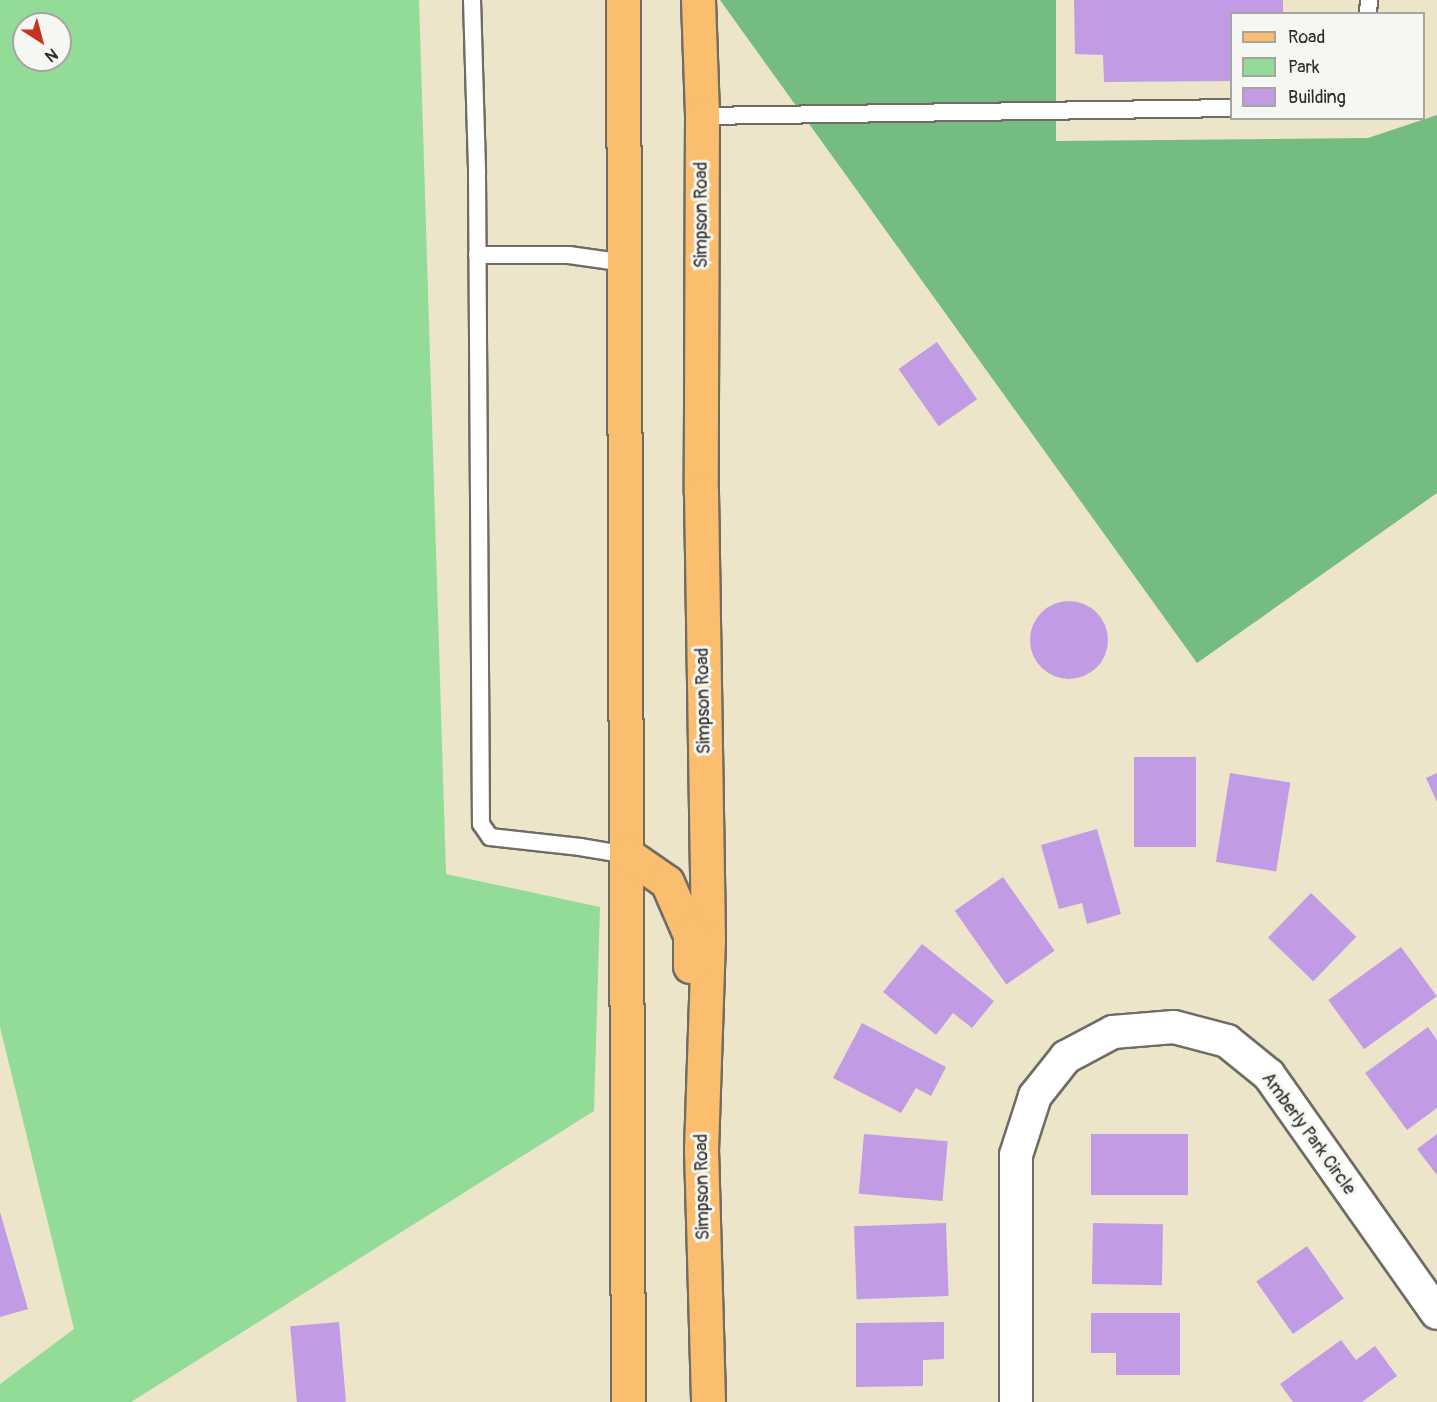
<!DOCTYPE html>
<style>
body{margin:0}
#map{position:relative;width:1437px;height:1402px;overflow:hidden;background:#ede5ca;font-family:Pangolin,sans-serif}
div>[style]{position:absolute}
.green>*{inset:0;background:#92dc98}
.forest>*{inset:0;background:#75bc80}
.building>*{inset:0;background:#c19ce5;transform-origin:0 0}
.round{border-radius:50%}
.roads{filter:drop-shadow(2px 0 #6f6c63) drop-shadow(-2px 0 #6f6c63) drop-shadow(0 2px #6f6c63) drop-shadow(0 -2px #6f6c63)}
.lane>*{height:16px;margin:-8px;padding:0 8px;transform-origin:8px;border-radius:8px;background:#fff}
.street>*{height:32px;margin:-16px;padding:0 16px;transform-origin:16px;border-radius:16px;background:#fff}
.primary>*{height:33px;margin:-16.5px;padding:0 16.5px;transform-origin:16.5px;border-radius:16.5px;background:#fbbd6e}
span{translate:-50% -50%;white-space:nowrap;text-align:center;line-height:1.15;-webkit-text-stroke:6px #f6f6f2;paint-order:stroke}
.street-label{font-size:18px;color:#2b2b2b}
.legend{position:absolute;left:1230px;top:12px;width:195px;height:108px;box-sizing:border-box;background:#f6f6f2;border:2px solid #a5a5a2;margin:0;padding:8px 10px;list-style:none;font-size:18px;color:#2b2b2b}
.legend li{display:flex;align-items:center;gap:12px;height:30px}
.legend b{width:30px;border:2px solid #a5a5a2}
.north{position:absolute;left:12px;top:12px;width:60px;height:60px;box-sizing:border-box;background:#f6f6f2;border:2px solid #a5a5a2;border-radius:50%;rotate:144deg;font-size:16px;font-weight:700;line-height:24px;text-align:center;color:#2b2b2b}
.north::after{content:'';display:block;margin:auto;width:21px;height:27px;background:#c8321e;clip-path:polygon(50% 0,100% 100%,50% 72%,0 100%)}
</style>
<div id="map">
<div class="green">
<i style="clip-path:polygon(evenodd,0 0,419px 0,446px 874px,600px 907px,594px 1111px,131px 1402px,0 1402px,0 1384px,74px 1329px,0 1027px,0 0,24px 24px,60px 24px,60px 60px,24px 60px,24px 24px)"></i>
</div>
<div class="forest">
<i style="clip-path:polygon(720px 0,1056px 0,1056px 141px,1368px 138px,1437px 115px,1437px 493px,1197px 663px)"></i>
</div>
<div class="building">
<i style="clip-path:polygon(1074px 0,1283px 0,1283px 14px,1232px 14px,1232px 81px,1104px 82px,1103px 55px,1075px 54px)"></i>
<i style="left:937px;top:342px;width:70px;height:47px;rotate:55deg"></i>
<i class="round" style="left:1030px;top:601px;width:78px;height:78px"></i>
<i style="left:1134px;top:757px;width:62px;height:90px"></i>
<i style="left:1230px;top:773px;width:61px;height:90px;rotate:9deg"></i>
<i style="clip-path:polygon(1437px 773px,1437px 802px,1426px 778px)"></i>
<i style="clip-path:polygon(1097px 829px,1121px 914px,1087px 924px,1082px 903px,1059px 909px,1041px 845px)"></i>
<i style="left:1003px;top:877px;width:90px;height:59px;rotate:55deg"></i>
<i style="left:1311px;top:893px;width:63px;height:62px;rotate:44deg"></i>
<i style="clip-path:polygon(922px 944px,994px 1001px,972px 1028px,953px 1013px,936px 1035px,883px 992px)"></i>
<i style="left:1401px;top:947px;width:61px;height:90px;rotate:54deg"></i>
<i style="clip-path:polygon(862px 1023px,946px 1067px,931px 1096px,916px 1088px,901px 1113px,833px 1078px)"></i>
<i style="clip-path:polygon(1428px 1027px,1437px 1040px,1437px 1108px,1407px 1130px,1365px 1073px)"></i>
<i style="left:864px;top:1134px;width:84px;height:60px;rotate:5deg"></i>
<i style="left:1188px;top:1134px;width:61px;height:97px;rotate:90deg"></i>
<i style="clip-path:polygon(1437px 1134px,1437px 1175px,1417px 1149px)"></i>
<i style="clip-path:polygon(0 1212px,28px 1309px,0 1317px)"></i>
<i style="left:946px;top:1223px;width:73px;height:92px;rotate:88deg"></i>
<i style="left:1093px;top:1223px;width:70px;height:61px;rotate:1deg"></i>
<i style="left:1307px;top:1246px;width:64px;height:62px;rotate:55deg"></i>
<i style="clip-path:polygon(1091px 1313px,1180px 1313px,1180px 1375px,1116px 1375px,1116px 1353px,1091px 1353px)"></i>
<i style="left:339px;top:1322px;width:80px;height:49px;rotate:85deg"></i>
<i style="clip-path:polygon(944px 1322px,944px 1359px,923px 1360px,923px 1386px,856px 1387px,856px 1323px)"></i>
<i style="clip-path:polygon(1341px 1340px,1356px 1360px,1375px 1346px,1397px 1376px,1362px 1402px,1293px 1402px,1280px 1384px)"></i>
</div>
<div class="roads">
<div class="lane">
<i style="left:472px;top:0;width:173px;rotate:88.3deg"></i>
<i style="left:477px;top:173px;width:651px;rotate:89.65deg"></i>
<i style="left:481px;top:824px;width:16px;rotate:55deg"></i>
<i style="left:490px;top:837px;width:91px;rotate:6.3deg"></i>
<i style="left:580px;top:847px;width:49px;rotate:9.5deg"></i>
<i style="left:1368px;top:14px;width:14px;rotate:-86deg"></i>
<i style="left:702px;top:116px;width:530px;rotate:-0.86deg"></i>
<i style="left:477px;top:255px;width:92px"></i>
<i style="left:569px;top:255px;width:57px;rotate:8.1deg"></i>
</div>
<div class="street">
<i style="left:1016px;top:1402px;width:247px;rotate:-90deg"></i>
<i style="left:1016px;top:1155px;width:62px;rotate:-72.1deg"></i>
<i style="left:1035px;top:1096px;width:50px;rotate:-51.5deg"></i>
<i style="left:1066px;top:1057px;width:53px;rotate:-28deg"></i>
<i style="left:1113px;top:1032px;width:61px;rotate:-4.7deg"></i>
<i style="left:1174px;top:1027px;width:55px;rotate:14.8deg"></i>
<i style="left:1227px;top:1041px;width:54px;rotate:39deg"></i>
<i style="left:1269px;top:1075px;width:291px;rotate:54.8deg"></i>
</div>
<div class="primary">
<i style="left:623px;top:0;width:1402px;rotate:89.8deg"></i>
<i style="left:698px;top:0;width:116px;rotate:88deg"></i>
<i style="left:702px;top:116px;width:376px;rotate:90.2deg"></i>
<i style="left:701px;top:492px;width:447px;rotate:89.1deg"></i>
<i style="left:708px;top:939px;width:210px;rotate:91.9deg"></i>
<i style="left:701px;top:1149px;width:253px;rotate:88.4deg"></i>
<i style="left:628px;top:855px;width:47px;rotate:34.7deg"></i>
<i style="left:667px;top:882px;width:58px;rotate:66.5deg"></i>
<i style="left:690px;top:935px;width:31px;rotate:90deg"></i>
</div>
</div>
<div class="street-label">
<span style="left:702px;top:215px;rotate:-90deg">Simpson Road</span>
<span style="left:704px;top:701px;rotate:-91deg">Simpson Road</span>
<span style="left:1308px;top:1134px;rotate:54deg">Amberly Park Circle</span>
<span style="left:703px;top:1187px;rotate:-91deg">Simpson Road</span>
</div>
<ul class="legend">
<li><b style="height:8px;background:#fbbd6e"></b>Road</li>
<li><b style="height:16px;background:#92dc98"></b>Park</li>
<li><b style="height:16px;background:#c19ce5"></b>Building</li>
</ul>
<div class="north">N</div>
</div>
